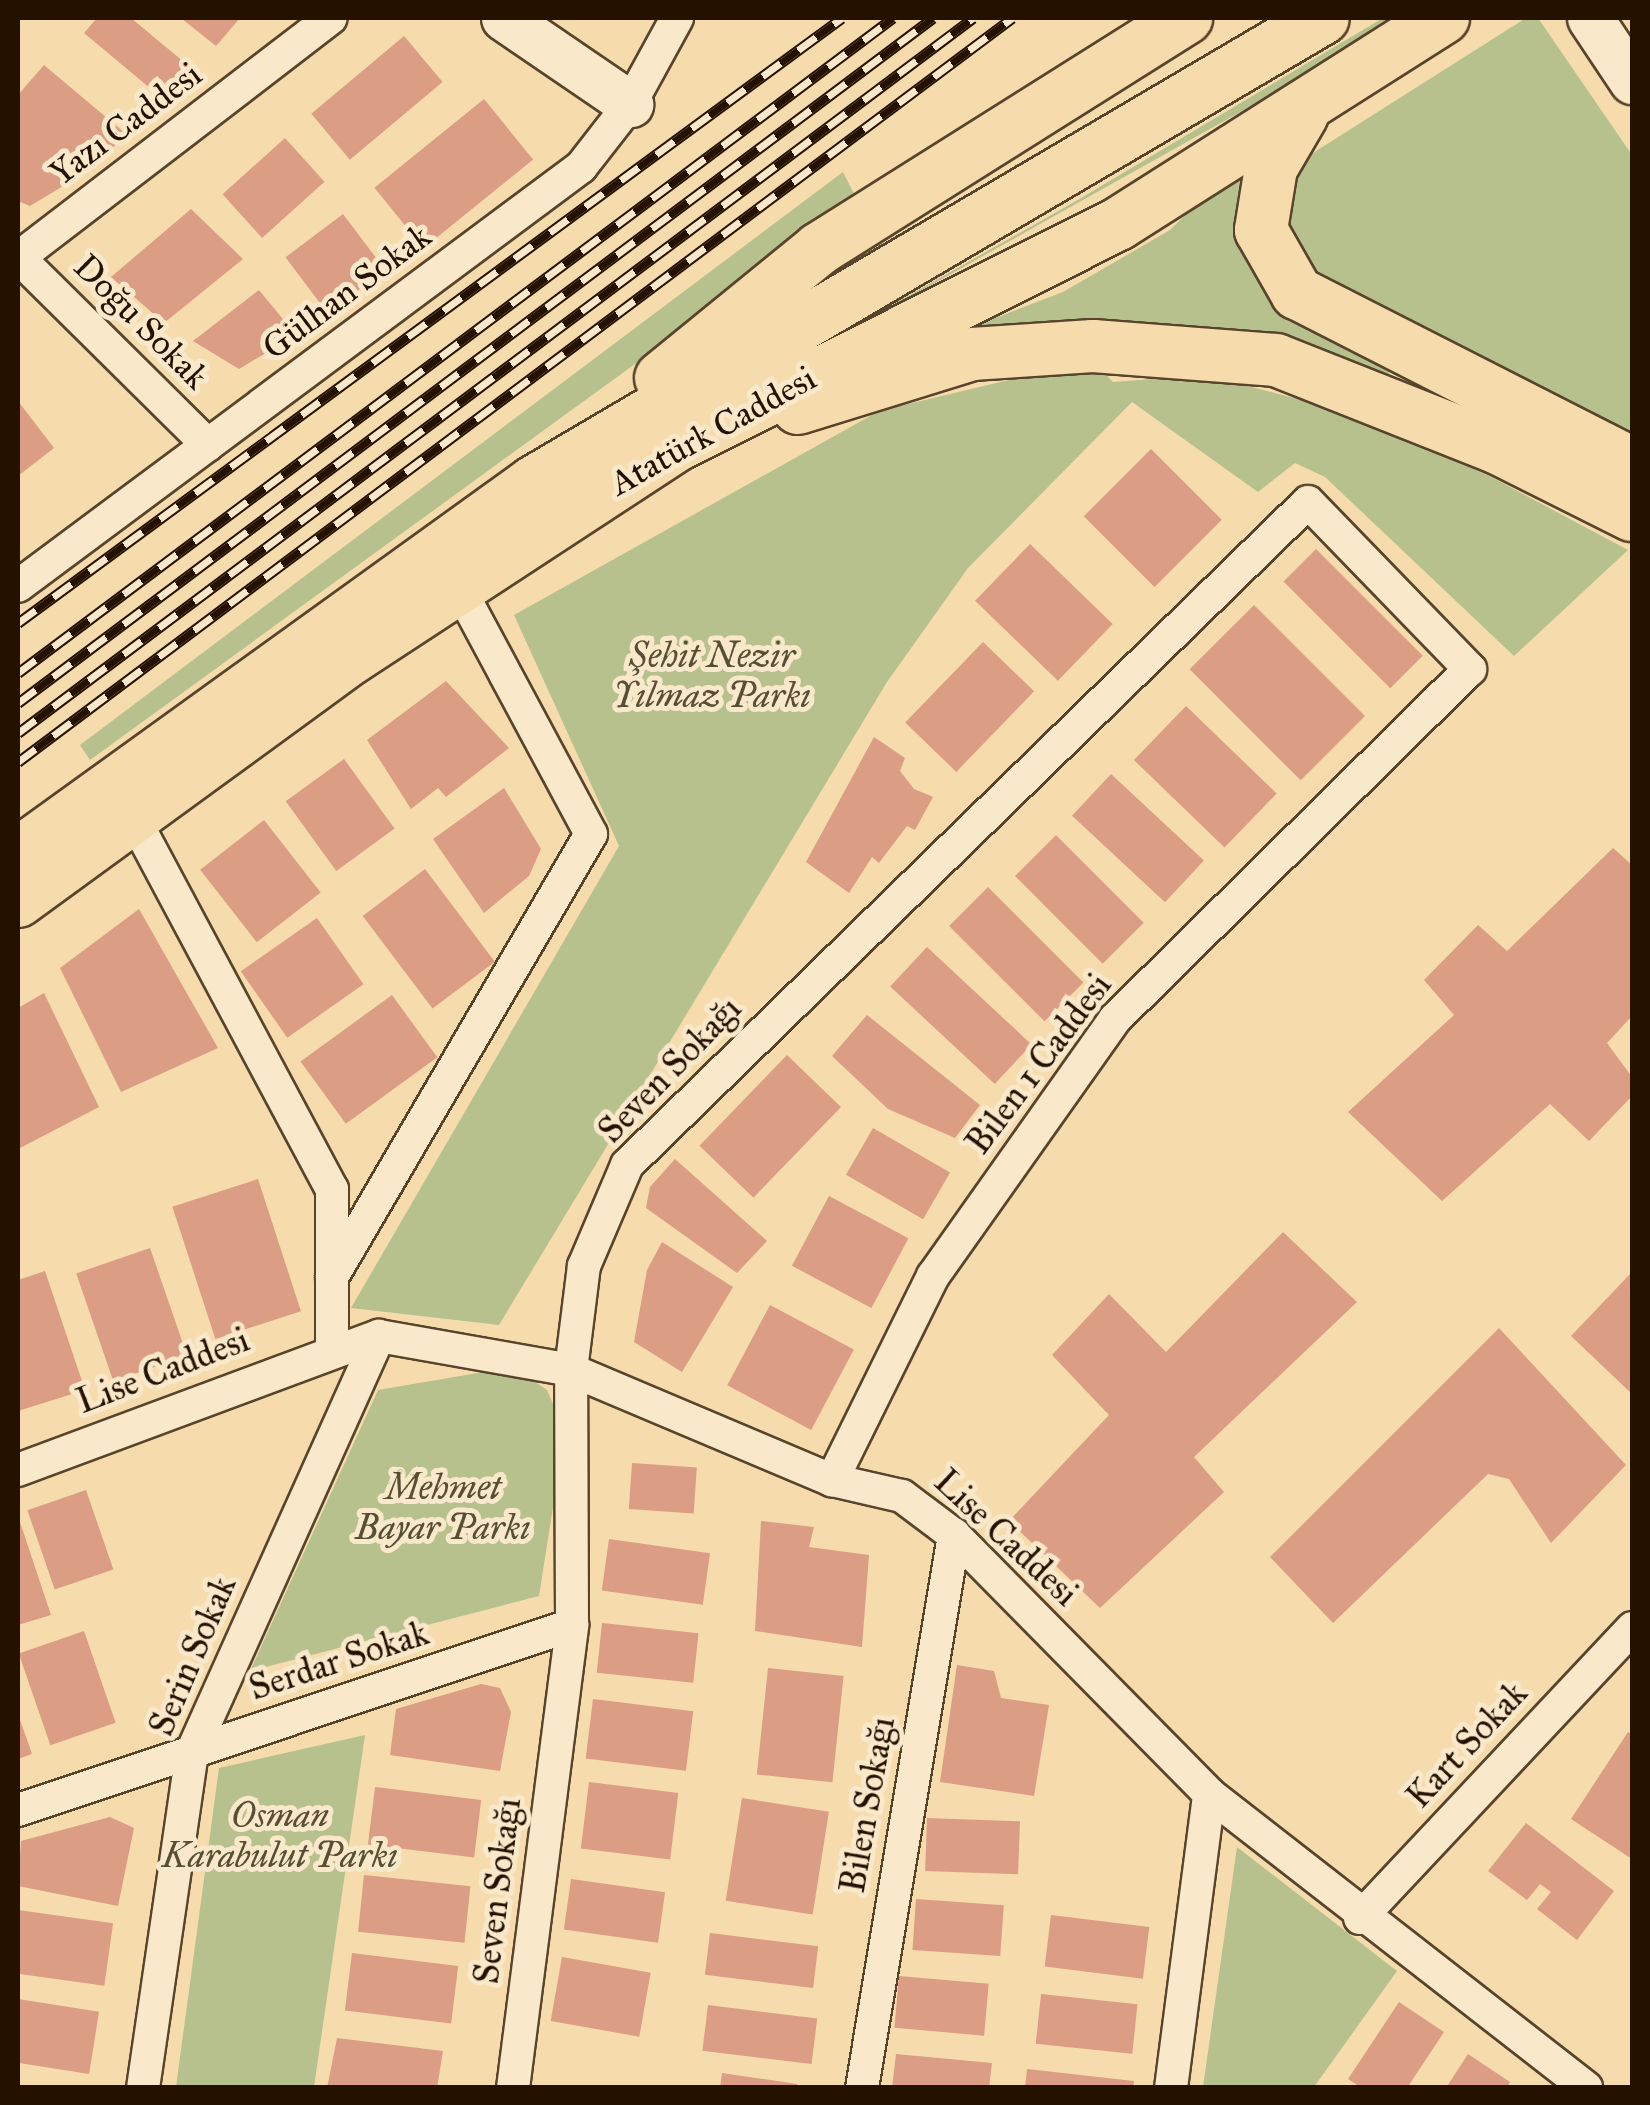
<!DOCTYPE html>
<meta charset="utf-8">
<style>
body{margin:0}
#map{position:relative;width:1650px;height:2105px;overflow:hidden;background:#f6dbad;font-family:"IM FELL Great Primer",serif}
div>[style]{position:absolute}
.green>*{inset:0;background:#b7c18e}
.building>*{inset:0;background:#db9d83;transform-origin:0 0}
.roads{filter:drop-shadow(2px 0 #58442b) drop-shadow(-2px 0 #58442b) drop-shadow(0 2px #58442b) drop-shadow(0 -2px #58442b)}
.street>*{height:32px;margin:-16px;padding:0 16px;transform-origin:16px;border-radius:16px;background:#f9e8ca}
.secondary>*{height:45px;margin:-22.5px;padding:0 22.5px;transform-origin:22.5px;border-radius:22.5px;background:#f9e8ca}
.primary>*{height:52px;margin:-26px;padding:0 26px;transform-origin:26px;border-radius:26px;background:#f6dbad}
.rail>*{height:11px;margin-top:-5.5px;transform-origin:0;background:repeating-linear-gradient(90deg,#f9e8ca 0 22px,#241100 0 44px);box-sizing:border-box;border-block:2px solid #241100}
span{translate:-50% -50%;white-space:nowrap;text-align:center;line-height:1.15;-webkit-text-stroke:10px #f9e8ca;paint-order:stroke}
.street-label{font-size:35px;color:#241100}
.park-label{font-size:35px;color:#574f32;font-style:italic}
.frame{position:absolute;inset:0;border:20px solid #241100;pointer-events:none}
</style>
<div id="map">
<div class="green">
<i style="clip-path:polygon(1383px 18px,1408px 18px,508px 522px,1076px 201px)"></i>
<i style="clip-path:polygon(1526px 18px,1538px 18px,1632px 155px,1632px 439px,1308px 273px,1289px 230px,1288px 196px,1305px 158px)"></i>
<i style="clip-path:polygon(1267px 158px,1261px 274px,1290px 320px,1392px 366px,1384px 382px,920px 347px,1063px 292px,1170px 230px,1212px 189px)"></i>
<i style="clip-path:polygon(843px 172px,858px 202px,90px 760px,80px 745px)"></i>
<i style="clip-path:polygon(1103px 372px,1113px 382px,1205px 375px,1313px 403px,1448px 454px,1628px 550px,1514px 656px,1325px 477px,1295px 463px,1258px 492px,1132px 402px,968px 568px,887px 682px,499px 1325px,351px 1308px,619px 846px,514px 615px,879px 411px,1029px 375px)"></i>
<i style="clip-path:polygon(513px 1367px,547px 1390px,565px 1431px,539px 1596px,250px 1671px,378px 1390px)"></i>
<i style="clip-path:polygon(365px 1735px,314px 2087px,176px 2087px,219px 1768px)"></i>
<i style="clip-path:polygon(1237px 1847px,1397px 1971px,1314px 2087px,1203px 2087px)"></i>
</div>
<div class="building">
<i style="clip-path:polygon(97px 18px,131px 18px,196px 72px,169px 104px,84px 33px)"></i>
<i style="clip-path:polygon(181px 18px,240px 18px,216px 46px)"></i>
<i style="left:404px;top:36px;width:60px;height:121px;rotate:50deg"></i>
<i style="clip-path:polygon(44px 65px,126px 134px,93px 168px,30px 206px,18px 201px,18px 95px)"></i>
<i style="left:484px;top:99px;width:78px;height:141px;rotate:51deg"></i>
<i style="left:285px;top:138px;width:59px;height:84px;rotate:48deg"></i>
<i style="clip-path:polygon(191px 209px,243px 259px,164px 323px,111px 277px)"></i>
<i style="left:343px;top:214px;width:70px;height:72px;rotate:53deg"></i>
<i style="clip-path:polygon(259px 290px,296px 335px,239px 369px,193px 341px)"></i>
<i style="clip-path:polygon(18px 401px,54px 448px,18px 476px)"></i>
<i style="left:1151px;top:449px;width:100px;height:95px;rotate:45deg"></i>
<i style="left:1030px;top:544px;width:115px;height:79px;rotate:44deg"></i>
<i style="left:1316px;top:549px;width:151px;height:46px;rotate:45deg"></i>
<i style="left:1254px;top:605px;width:157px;height:91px;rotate:45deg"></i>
<i style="left:983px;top:642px;width:71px;height:112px;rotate:44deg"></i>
<i style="clip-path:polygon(446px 681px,509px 748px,446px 797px,438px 788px,411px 809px,367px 740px)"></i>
<i style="left:1186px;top:706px;width:126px;height:75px;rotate:44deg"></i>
<i style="clip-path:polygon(874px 737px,905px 758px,900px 771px,914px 789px,933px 797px,915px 830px,907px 826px,879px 863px,872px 857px,849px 893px,806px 862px)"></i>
<i style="left:344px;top:759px;width:86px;height:72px;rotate:54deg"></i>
<i style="left:1111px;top:774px;width:127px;height:57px;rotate:43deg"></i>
<i style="clip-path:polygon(504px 788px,541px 849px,529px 876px,484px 913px,433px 839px)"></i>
<i style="left:264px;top:820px;width:92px;height:81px;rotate:52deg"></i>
<i style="left:1056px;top:835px;width:124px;height:58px;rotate:45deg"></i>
<i style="clip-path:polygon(1613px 848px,1632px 865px,1632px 1016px,1607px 1043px,1632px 1077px,1632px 1096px,1589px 1141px,1550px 1104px,1442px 1201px,1348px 1112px,1454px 1015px,1424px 980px,1478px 925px,1507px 951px)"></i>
<i style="left:425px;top:869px;width:116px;height:78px;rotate:53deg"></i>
<i style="left:988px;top:887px;width:135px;height:55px;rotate:45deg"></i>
<i style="clip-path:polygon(139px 909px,218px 1048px,121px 1092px,60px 968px)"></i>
<i style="left:317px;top:918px;width:81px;height:93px;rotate:55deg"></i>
<i style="left:927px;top:947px;width:143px;height:54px;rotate:43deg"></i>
<i style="clip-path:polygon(44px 993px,99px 1107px,18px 1149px,18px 1008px)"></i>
<i style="left:392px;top:995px;width:77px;height:113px;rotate:54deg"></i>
<i style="clip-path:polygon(867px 1015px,980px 1105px,955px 1138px,888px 1109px,832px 1056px)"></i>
<i style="left:787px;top:1055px;width:75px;height:126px;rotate:44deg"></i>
<i style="left:873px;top:1128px;width:89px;height:54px;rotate:30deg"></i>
<i style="clip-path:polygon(675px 1159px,767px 1241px,737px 1273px,646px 1208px,650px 1187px)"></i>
<i style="left:258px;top:1179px;width:139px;height:90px;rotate:72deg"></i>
<i style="left:829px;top:1196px;width:90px;height:79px;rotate:28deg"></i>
<i style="clip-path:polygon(1283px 1232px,1357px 1302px,1194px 1457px,1224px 1492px,1100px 1608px,1009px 1521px,1109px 1415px,1052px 1355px,1109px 1294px,1166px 1352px)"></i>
<i style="clip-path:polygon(662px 1242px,733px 1287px,682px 1372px,634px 1342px,647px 1270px)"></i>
<i style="left:150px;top:1248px;width:114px;height:78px;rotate:71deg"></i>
<i style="clip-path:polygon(45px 1271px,85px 1390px,18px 1411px,18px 1280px)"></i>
<i style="clip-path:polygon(1632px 1272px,1632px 1394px,1571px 1336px)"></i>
<i style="left:770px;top:1305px;width:95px;height:91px;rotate:28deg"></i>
<i style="clip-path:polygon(1499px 1328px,1626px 1465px,1551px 1543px,1509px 1479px,1488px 1474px,1333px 1623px,1270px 1557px)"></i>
<i style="left:632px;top:1463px;width:65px;height:46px;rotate:4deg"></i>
<i style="left:86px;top:1490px;width:84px;height:62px;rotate:71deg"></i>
<i style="clip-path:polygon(18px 1516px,51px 1615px,18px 1625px)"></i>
<i style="clip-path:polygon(761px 1521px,814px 1527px,809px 1547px,869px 1555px,862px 1647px,755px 1631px)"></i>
<i style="left:609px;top:1539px;width:102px;height:52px;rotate:8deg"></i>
<i style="left:602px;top:1623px;width:97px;height:50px;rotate:6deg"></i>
<i style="left:84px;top:1631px;width:97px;height:69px;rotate:71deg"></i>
<i style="clip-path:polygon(957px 1665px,994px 1671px,1001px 1698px,1049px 1705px,1034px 1796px,940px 1782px)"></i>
<i style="left:768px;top:1668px;width:76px;height:107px;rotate:6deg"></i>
<i style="clip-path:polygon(481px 1684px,500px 1688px,511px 1712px,500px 1771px,390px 1755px,396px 1709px)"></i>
<i style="left:593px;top:1699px;width:101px;height:60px;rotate:7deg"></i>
<i style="clip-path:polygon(18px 1714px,32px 1754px,18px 1759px)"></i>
<i style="clip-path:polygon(1628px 1732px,1632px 1735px,1632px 1859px,1571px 1819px)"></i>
<i style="left:589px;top:1782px;width:90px;height:67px;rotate:7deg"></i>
<i style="left:375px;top:1787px;width:107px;height:58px;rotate:7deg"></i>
<i style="left:742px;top:1798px;width:88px;height:104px;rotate:9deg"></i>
<i style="clip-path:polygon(110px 1817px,134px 1828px,118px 1906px,18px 1886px,21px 1841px)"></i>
<i style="left:927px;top:1818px;width:93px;height:53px;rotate:2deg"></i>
<i style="clip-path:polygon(1526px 1823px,1614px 1891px,1577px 1940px,1537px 1909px,1551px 1892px,1540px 1884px,1527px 1900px,1488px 1871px)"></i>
<i style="left:364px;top:1875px;width:107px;height:57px;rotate:6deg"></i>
<i style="left:571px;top:1879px;width:95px;height:51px;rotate:8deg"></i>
<i style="left:916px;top:1899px;width:88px;height:51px;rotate:4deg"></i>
<i style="left:18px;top:1910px;width:96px;height:63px;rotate:8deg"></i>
<i style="left:1051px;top:1915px;width:99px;height:52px;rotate:7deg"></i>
<i style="left:710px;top:1933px;width:109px;height:42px;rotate:7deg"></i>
<i style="left:352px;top:1953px;width:107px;height:58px;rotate:7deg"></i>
<i style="left:562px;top:1957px;width:90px;height:65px;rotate:10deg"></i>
<i style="left:899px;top:1976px;width:90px;height:52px;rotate:5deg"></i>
<i style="left:1041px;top:1994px;width:97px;height:50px;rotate:6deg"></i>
<i style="left:18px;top:1999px;width:82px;height:63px;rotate:9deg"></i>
<i style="clip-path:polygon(1399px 2002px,1444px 2032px,1407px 2088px,1362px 2088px,1348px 2079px)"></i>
<i style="left:708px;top:2005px;width:110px;height:46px;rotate:7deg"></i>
<i style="clip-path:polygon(337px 2038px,443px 2051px,437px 2088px,327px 2088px)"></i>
<i style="clip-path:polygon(896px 2054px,992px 2063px,989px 2088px,892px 2088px)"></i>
<i style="clip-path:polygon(1468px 2054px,1510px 2082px,1507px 2088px,1446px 2088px)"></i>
<i style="clip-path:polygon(1027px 2069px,1134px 2081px,1133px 2088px,1025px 2088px)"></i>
<i style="clip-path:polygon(722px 2073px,797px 2084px,796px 2088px,720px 2088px)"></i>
</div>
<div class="roads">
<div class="street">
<i style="left:18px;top:257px;width:267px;rotate:44.7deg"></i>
<i style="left:18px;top:258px;width:394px;rotate:-37.5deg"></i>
<i style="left:18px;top:586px;width:702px;rotate:-36.66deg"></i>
<i style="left:581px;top:167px;width:80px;rotate:-52.1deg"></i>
<i style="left:630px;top:104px;width:98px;rotate:-61.3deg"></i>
<i style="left:132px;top:815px;width:424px;rotate:61.9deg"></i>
<i style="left:332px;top:1189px;width:163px;rotate:90deg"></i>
<i style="left:332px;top:1277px;width:513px;rotate:-59.69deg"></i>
<i style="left:591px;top:834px;width:281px;rotate:-118.2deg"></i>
<i style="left:18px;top:1470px;width:385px;rotate:-20.4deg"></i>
<i style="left:379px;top:1336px;width:195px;rotate:10deg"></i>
<i style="left:571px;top:1370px;width:283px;rotate:22.9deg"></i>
<i style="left:832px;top:1480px;width:72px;rotate:12.9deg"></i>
<i style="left:902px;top:1496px;width:65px;rotate:36.9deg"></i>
<i style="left:954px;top:1535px;width:363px;rotate:45.4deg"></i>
<i style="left:1209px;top:1794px;width:478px;rotate:37.9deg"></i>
<i style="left:18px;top:1810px;width:584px;rotate:-18.47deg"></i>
<i style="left:1360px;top:1918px;width:398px;rotate:-46.8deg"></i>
<i style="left:143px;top:2088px;width:340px;rotate:-81.7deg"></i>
<i style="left:192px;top:1752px;width:456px;rotate:-65.8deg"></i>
<i style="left:513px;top:2088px;width:467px;rotate:-82.7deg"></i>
<i style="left:572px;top:1625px;width:255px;rotate:-90.2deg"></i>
<i style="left:571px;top:1370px;width:105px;rotate:-82.9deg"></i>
<i style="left:584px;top:1266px;width:110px;rotate:-66.9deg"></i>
<i style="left:627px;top:1165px;width:950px;rotate:-44.23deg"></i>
<i style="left:1308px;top:502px;width:233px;rotate:45.9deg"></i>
<i style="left:1470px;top:669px;width:499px;rotate:135.4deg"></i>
<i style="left:1115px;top:1019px;width:315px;rotate:125.3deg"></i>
<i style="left:933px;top:1276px;width:228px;rotate:116.3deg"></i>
<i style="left:862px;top:2088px;width:561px;rotate:-80.55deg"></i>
<i style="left:1171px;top:2088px;width:296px;rotate:-82.6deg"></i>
</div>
<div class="secondary">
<i style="left:504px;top:18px;width:153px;rotate:34.3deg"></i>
<i style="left:1590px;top:18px;width:76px;rotate:56.3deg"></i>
</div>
<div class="primary">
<i style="left:1302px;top:115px;width:61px;rotate:120.3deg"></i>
<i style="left:1271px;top:168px;width:63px;rotate:99.2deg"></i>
<i style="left:1261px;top:230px;width:73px;rotate:60.3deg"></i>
<i style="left:1297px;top:293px;width:376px;rotate:27deg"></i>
<i style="left:661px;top:378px;width:204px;rotate:-39.2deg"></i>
<i style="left:819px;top:249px;width:434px;rotate:-32.2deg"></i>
<i style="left:798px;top:408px;width:182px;rotate:-17.2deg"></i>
<i style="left:972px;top:354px;width:121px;rotate:-3.8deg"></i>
<i style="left:1093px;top:346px;width:184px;rotate:4.4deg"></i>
<i style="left:1276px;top:360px;width:237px;rotate:21.6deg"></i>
<i style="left:1496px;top:447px;width:152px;rotate:26.6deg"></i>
<i style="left:18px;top:854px;width:636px;rotate:-35.79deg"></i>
<i style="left:534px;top:482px;width:915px;rotate:-30.46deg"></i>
<i style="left:18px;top:901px;width:414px;rotate:-36.1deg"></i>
<i style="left:353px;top:657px;width:387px;rotate:-33.2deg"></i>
<i style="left:677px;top:445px;width:493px;rotate:-26.6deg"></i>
<i style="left:1118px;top:224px;width:385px;rotate:-32.4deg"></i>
</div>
</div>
<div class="rail">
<i style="left:18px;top:623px;width:1022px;rotate:-36.29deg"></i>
<i style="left:18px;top:673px;width:1093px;rotate:-36.82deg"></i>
<i style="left:18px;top:703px;width:1143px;rotate:-36.82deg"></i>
<i style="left:18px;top:733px;width:1193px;rotate:-36.82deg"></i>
<i style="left:18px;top:762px;width:1242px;rotate:-36.81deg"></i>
</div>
<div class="street-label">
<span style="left:126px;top:124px;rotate:-37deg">Yazı Caddesi</span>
<span style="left:347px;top:292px;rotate:-37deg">Gülhan Sokak</span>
<span style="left:141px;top:322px;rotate:45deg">Doğu Sokak</span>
<span style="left:713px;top:431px;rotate:-29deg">Atatürk Caddesi</span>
<span style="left:1039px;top:1064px;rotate:-53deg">Bilen 1 Caddesi</span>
<span style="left:670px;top:1070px;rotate:-46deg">Seven Sokağı</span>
<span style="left:163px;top:1371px;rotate:-21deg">Lise Caddesi</span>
<span style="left:1006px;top:1538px;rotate:43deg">Lise Caddesi</span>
<span style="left:193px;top:1656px;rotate:-67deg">Serin Sokak</span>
<span style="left:339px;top:1661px;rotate:-18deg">Serdar Sokak</span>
<span style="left:1467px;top:1745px;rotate:-47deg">Kart Sokak</span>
<span style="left:868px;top:1805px;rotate:-80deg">Bilen Sokağı</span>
<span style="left:498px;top:1891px;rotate:-83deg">Seven Sokağı</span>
</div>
<div class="park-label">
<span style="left:712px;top:676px">Şehit Nezir<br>Yılmaz Parkı</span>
<span style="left:443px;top:1508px">Mehmet<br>Bayar Parkı</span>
<span style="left:280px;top:1836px">Osman<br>Karabulut Parkı</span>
</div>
<div class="frame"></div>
</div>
